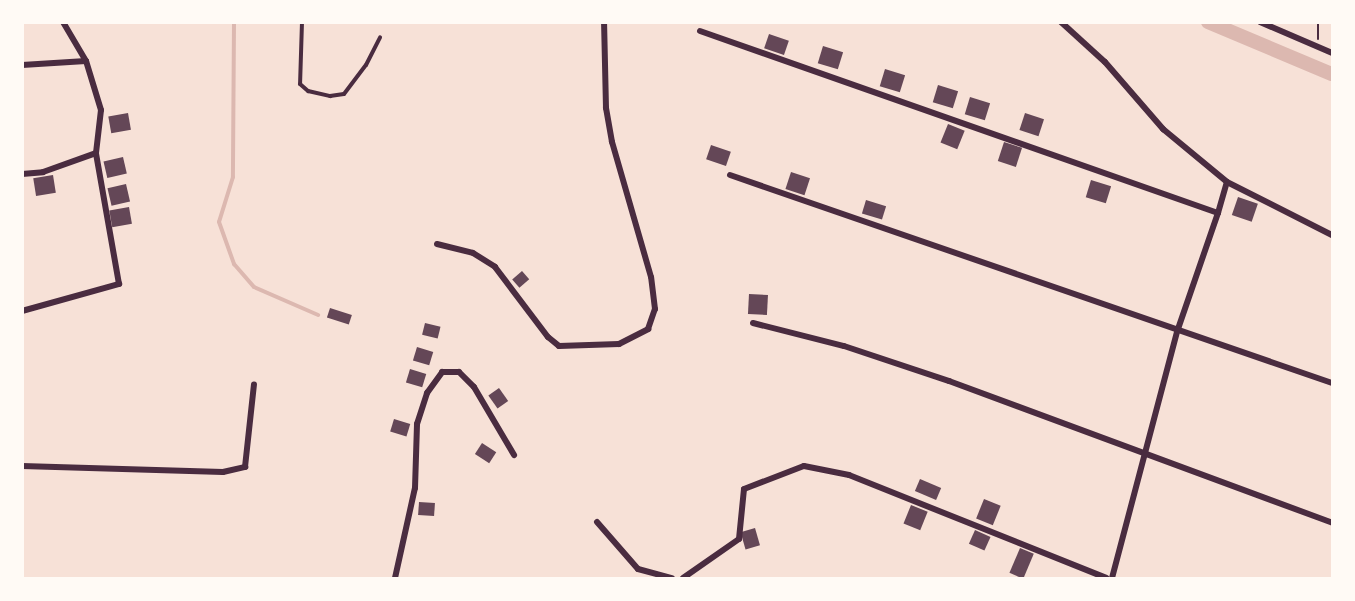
<!DOCTYPE html>
<style>
body{margin:0}
#map{position:relative;width:1355px;height:601px;overflow:hidden;background:#f7e1d7;font-family:Ubuntu,sans-serif}
div>[style]{position:absolute}
.stream>*{height:4px;margin:-2px;padding:0 2px;transform-origin:2px;border-radius:2px;background:#dcb8b0}
.canal>*{height:14px;margin:-7px;padding:0 7px;transform-origin:7px;border-radius:7px;background:#dcb8b0}
.building>*{inset:0;background:#644757;transform-origin:0 0}
.path>*{height:2px;margin:-1px;padding:0 1px;transform-origin:1px;border-radius:1px;background:#4a2c40}
.service>*{height:4px;margin:-2px;padding:0 2px;transform-origin:2px;border-radius:2px;background:#4a2c40}
.minor>*{height:6px;margin:-3px;padding:0 3px;transform-origin:3px;border-radius:3px;background:#4a2c40}
span{translate:-50% -50%;white-space:nowrap;text-align:center;line-height:1.15;-webkit-text-stroke:5px #fffaf5;paint-order:stroke}
.frame{position:absolute;inset:0;border:24px solid #fffaf5;pointer-events:none}
</style>
<div id="map">
<div class="stream">
<i style="left:234px;top:22px;width:155px;rotate:90.4deg"></i>
<i style="left:233px;top:177px;width:47px;rotate:107.3deg"></i>
<i style="left:219px;top:222px;width:45px;rotate:70.3deg"></i>
<i style="left:234px;top:264px;width:30px;rotate:49deg"></i>
<i style="left:254px;top:287px;width:70px;rotate:23.6deg"></i>
</div>
<div class="canal">
<i style="left:1208px;top:22px;width:134px;rotate:22.8deg"></i>
</div>
<div class="building">
<i style="left:769px;top:34px;width:21px;height:15px;rotate:19deg"></i>
<i style="left:823px;top:46px;width:21px;height:18px;rotate:17deg"></i>
<i style="left:885px;top:69px;width:21px;height:18px;rotate:17deg"></i>
<i style="left:938px;top:85px;width:21px;height:18px;rotate:17deg"></i>
<i style="left:970px;top:97px;width:21px;height:18px;rotate:17deg"></i>
<i style="left:128px;top:113px;width:17px;height:20px;rotate:80deg"></i>
<i style="left:1025px;top:113px;width:20px;height:18px;rotate:18deg"></i>
<i style="left:948px;top:124px;width:18px;height:20px;rotate:22deg"></i>
<i style="left:1004px;top:142px;width:19px;height:20px;rotate:18deg"></i>
<i style="left:711px;top:145px;width:21px;height:15px;rotate:19deg"></i>
<i style="left:123px;top:157px;width:17px;height:20px;rotate:77deg"></i>
<i style="left:791px;top:172px;width:20px;height:18px;rotate:18deg"></i>
<i style="left:53px;top:175px;width:18px;height:20px;rotate:81deg"></i>
<i style="left:1091px;top:180px;width:21px;height:18px;rotate:17deg"></i>
<i style="left:126px;top:184px;width:18px;height:19px;rotate:77deg"></i>
<i style="left:1238px;top:197px;width:21px;height:19px;rotate:19deg"></i>
<i style="left:866px;top:200px;width:21px;height:14px;rotate:17deg"></i>
<i style="left:129px;top:207px;width:17px;height:20px;rotate:80deg"></i>
<i style="left:522px;top:271px;width:11px;height:13px;rotate:49deg"></i>
<i style="left:749px;top:294px;width:19px;height:20px;rotate:3deg"></i>
<i style="left:330px;top:308px;width:23px;height:10px;rotate:18deg"></i>
<i style="left:425px;top:323px;width:16px;height:12px;rotate:14deg"></i>
<i style="left:417px;top:347px;width:17px;height:14px;rotate:17deg"></i>
<i style="left:410px;top:369px;width:17px;height:14px;rotate:17deg"></i>
<i style="left:499px;top:388px;width:16px;height:13px;rotate:55deg"></i>
<i style="left:394px;top:419px;width:17px;height:13px;rotate:17deg"></i>
<i style="left:482px;top:443px;width:17px;height:13px;rotate:33deg"></i>
<i style="left:920px;top:479px;width:23px;height:13px;rotate:23deg"></i>
<i style="left:984px;top:499px;width:18px;height:21px;rotate:22deg"></i>
<i style="left:419px;top:502px;width:16px;height:13px;rotate:4deg"></i>
<i style="left:911px;top:505px;width:18px;height:20px;rotate:22deg"></i>
<i style="left:755px;top:528px;width:18px;height:15px;rotate:74deg"></i>
<i style="left:975px;top:530px;width:17px;height:15px;rotate:24deg"></i>
<i style="left:1020px;top:548px;width:15px;height:27px;rotate:23deg"></i>
</div>
<div class="path">
<i style="left:1318px;top:22px;width:17px;rotate:90deg"></i>
</div>
<div class="service">
<i style="left:302px;top:22px;width:62px;rotate:91.8deg"></i>
<i style="left:300px;top:84px;width:11px;rotate:41deg"></i>
<i style="left:308px;top:91px;width:23px;rotate:13deg"></i>
<i style="left:330px;top:96px;width:14px;rotate:-8deg"></i>
<i style="left:344px;top:94px;width:36px;rotate:-53deg"></i>
<i style="left:366px;top:65px;width:31px;rotate:-63deg"></i>
</div>
<div class="minor">
<i style="left:1061px;top:22px;width:59px;rotate:42.3deg"></i>
<i style="left:1105px;top:62px;width:89px;rotate:49.1deg"></i>
<i style="left:1163px;top:129px;width:83px;rotate:39.6deg"></i>
<i style="left:1227px;top:182px;width:118px;rotate:26.8deg"></i>
<i style="left:1260px;top:22px;width:78px;rotate:23.3deg"></i>
<i style="left:700px;top:31px;width:549px;rotate:19.36deg"></i>
<i style="left:1218px;top:213px;width:32px;rotate:-74deg"></i>
<i style="left:22px;top:65px;width:64px;rotate:-3.6deg"></i>
<i style="left:22px;top:174px;width:21px;rotate:-5deg"></i>
<i style="left:43px;top:172px;width:56px;rotate:-19.7deg"></i>
<i style="left:730px;top:175px;width:637px;rotate:19.06deg"></i>
<i style="left:437px;top:244px;width:37px;rotate:14deg"></i>
<i style="left:473px;top:253px;width:26px;rotate:32deg"></i>
<i style="left:495px;top:267px;width:88px;rotate:52.9deg"></i>
<i style="left:548px;top:337px;width:14px;rotate:39deg"></i>
<i style="left:559px;top:346px;width:60px;rotate:-1.9deg"></i>
<i style="left:619px;top:344px;width:33px;rotate:-27deg"></i>
<i style="left:648px;top:329px;width:21px;rotate:-71deg"></i>
<i style="left:655px;top:309px;width:32px;rotate:-97deg"></i>
<i style="left:651px;top:277px;width:141px;rotate:-106.1deg"></i>
<i style="left:612px;top:142px;width:35px;rotate:-100deg"></i>
<i style="left:606px;top:108px;width:86px;rotate:-91.3deg"></i>
<i style="left:22px;top:311px;width:101px;rotate:-15.6deg"></i>
<i style="left:119px;top:284px;width:133px;rotate:-100deg"></i>
<i style="left:96px;top:153px;width:43px;rotate:-83.4deg"></i>
<i style="left:101px;top:110px;width:51px;rotate:-107deg"></i>
<i style="left:86px;top:61px;width:45px;rotate:-120.5deg"></i>
<i style="left:753px;top:323px;width:94px;rotate:14.2deg"></i>
<i style="left:844px;top:346px;width:111px;rotate:18.4deg"></i>
<i style="left:949px;top:381px;width:408px;rotate:20.3deg"></i>
<i style="left:22px;top:466px;width:201px;rotate:1.7deg"></i>
<i style="left:223px;top:472px;width:23px;rotate:-13deg"></i>
<i style="left:245px;top:467px;width:83px;rotate:-83.8deg"></i>
<i style="left:597px;top:522px;width:62px;rotate:48.9deg"></i>
<i style="left:638px;top:569px;width:35px;rotate:15deg"></i>
<i style="left:395px;top:578px;width:92px;rotate:-77.5deg"></i>
<i style="left:415px;top:488px;width:64px;rotate:-88.2deg"></i>
<i style="left:417px;top:424px;width:33px;rotate:-72deg"></i>
<i style="left:427px;top:393px;width:26px;rotate:-54deg"></i>
<i style="left:442px;top:372px;width:17px"></i>
<i style="left:459px;top:372px;width:21px;rotate:45deg"></i>
<i style="left:474px;top:387px;width:79px;rotate:59.5deg"></i>
<i style="left:683px;top:578px;width:68px;rotate:-34.9deg"></i>
<i style="left:739px;top:539px;width:50px;rotate:-84.3deg"></i>
<i style="left:744px;top:489px;width:64px;rotate:-21deg"></i>
<i style="left:804px;top:466px;width:46px;rotate:11.3deg"></i>
<i style="left:849px;top:475px;width:277px;rotate:21.8deg"></i>
<i style="left:1112px;top:578px;width:258px;rotate:-75.2deg"></i>
<i style="left:1178px;top:329px;width:123px;rotate:-71deg"></i>
</div>
<div class="frame"></div>
</div>
